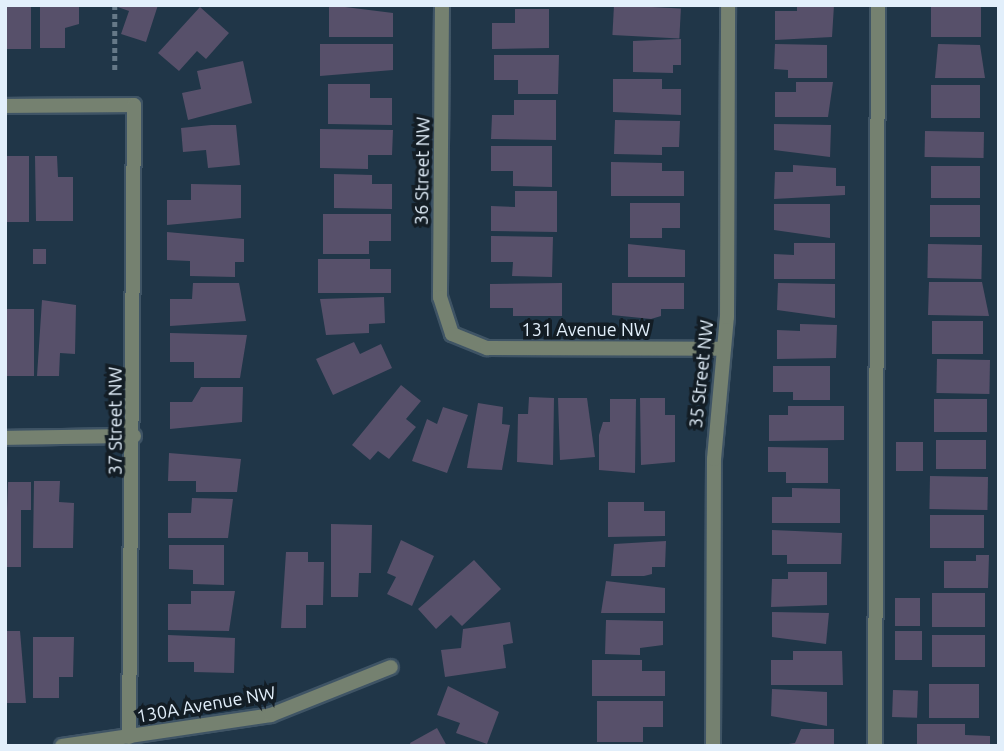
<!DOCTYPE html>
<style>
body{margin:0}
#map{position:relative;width:1004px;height:751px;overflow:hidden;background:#203648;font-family:Ubuntu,sans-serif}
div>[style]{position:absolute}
.building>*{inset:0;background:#57506a;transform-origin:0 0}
.path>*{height:4.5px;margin-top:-2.25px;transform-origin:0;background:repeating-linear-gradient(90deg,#667988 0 5px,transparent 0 8.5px)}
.roads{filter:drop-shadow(2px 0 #3f5465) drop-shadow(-2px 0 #3f5465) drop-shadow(0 2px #3f5465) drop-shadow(0 -2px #3f5465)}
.lane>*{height:14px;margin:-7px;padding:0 7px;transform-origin:7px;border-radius:7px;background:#758170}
.street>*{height:14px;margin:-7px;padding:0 7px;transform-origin:7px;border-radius:7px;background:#758170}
span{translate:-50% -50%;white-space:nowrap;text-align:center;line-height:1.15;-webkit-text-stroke:7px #131d25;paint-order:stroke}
.street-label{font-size:18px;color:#e2effb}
.frame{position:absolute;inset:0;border:7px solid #e2effb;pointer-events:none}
</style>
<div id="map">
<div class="building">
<i style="left:5px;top:5px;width:26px;height:44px"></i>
<i style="clip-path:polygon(40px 5px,79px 5px,79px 24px,65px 28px,65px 48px,40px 48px)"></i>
<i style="clip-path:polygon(158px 5px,146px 42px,121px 34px,129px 11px,112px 5px)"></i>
<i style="clip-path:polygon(329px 5px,393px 13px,393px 37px,329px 37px)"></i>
<i style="left:614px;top:5px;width:67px;height:30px;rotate:3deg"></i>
<i style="clip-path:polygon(797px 5px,834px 5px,832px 37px,775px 40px,775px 11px,797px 11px)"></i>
<i style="left:931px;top:5px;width:50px;height:32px"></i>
<i style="clip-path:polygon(200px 7px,229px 33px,206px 59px,197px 51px,179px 71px,158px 53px)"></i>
<i style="clip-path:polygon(515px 9px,549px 9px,549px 48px,492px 49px,492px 23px,515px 23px)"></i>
<i style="clip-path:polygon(681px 39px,681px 65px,673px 65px,673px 73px,633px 72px,633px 41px)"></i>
<i style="clip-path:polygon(320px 44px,393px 44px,393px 70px,320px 76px)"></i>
<i style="clip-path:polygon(775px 44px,827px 45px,827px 78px,788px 78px,788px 70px,774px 69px)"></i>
<i style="clip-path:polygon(938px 44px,980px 45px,985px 78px,935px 78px)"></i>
<i style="clip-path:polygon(494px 55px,559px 55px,558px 94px,518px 94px,518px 80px,494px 80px)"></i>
<i style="clip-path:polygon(243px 61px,252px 103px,188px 120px,182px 93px,201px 89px,197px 71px)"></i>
<i style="clip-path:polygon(613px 79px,662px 79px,662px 89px,681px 89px,681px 115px,613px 112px)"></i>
<i style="clip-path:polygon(796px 82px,833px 82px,828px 117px,775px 117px,775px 92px,796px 92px)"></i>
<i style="clip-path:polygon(328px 84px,370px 84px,370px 98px,392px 98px,392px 125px,328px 124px)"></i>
<i style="left:931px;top:85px;width:49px;height:33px"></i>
<i style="clip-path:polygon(514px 100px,556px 100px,556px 140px,491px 139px,492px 115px,514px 115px)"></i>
<i style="clip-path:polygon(615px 120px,680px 121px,679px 147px,662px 147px,662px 155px,614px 154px)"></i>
<i style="clip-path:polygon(774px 124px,831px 125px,830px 157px,774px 150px)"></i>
<i style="clip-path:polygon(211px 125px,236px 125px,240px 165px,208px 168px,206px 150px,183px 152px,181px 128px)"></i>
<i style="clip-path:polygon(320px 129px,393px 130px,392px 155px,368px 155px,368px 169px,320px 168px)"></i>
<i style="left:925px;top:131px;width:59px;height:26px;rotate:1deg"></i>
<i style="clip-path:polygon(491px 146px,552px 146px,552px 187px,513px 186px,513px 171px,491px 171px)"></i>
<i style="left:5px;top:156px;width:24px;height:66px"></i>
<i style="clip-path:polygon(35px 156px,57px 156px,58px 177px,73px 177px,73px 221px,36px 221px)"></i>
<i style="clip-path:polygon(611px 162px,662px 163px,662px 171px,684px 171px,684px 196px,611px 196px)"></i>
<i style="clip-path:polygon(793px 165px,836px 168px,836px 186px,845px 186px,845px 195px,774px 199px,775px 172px,793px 172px)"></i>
<i style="left:931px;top:166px;width:49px;height:32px"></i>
<i style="clip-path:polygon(334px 174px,372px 175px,372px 184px,392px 184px,392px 209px,334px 208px)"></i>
<i style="clip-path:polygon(191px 184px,241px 185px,241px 218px,167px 225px,167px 200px,191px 200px)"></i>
<i style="clip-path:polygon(515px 191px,557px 191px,557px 232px,491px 231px,491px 206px,515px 207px)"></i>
<i style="clip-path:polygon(630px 203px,680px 203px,680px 228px,662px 228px,662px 238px,630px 238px)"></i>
<i style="clip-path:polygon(774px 204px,830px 204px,830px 238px,774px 230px)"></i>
<i style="left:930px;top:205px;width:50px;height:32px"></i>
<i style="clip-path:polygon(323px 214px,391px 214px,391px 241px,369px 241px,369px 254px,323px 254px)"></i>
<i style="clip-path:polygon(167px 232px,244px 239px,244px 262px,235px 262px,235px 277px,190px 276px,190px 261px,167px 260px)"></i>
<i style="clip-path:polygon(491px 236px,553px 237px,552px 277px,512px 276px,513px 262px,491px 262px)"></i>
<i style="clip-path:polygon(794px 243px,835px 243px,835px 279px,774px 279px,774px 254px,794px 255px)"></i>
<i style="clip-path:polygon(628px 244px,685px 250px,685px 277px,628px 277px)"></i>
<i style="left:928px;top:244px;width:54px;height:34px;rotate:1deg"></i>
<i style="left:33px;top:249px;width:13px;height:15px"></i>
<i style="clip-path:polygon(318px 259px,370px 259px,370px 269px,391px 269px,391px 293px,318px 293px)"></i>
<i style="clip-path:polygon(929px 282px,982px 282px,989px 316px,928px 315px)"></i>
<i style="clip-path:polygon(193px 283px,239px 283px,246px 321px,170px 326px,170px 299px,192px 299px)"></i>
<i style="clip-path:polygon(562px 283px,562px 316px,513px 316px,513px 308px,490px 308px,490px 284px)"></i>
<i style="clip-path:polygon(612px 283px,684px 283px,684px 309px,661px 309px,661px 316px,651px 319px,612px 315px)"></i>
<i style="clip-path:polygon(778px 283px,835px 284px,835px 318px,777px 310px)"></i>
<i style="clip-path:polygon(384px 297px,385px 323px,369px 324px,369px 333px,326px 335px,320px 299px)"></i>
<i style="clip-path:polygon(42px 300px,76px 305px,75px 354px,60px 353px,59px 376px,37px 376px)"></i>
<i style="left:5px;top:309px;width:29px;height:67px"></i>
<i style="left:932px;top:321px;width:51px;height:33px"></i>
<i style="clip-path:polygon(800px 324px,837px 325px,836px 358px,777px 359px,777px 330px,800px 331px)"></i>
<i style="clip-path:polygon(170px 333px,247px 335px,240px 378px,194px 378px,194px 362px,170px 362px)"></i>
<i style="clip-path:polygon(354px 342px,360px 354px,381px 344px,392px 368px,333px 395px,316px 359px)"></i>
<i style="left:937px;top:359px;width:53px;height:34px;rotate:1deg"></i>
<i style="clip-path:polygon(773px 366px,830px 366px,830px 400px,793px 400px,793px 392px,773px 392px)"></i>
<i style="clip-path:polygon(401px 385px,421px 401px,406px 419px,416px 427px,389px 459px,378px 451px,370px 460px,352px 445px)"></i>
<i style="clip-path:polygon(201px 387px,243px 387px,242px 422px,170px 429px,170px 402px,192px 402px)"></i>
<i style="clip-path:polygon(529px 397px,554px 398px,553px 465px,517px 462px,518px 414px,528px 414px)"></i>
<i style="clip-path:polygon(558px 398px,587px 398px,595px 457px,560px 460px)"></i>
<i style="clip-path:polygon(640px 398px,665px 398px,665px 415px,675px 415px,675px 462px,641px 465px)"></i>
<i style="clip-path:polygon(610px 399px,636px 399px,635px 473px,599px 470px,599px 435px,603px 422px,610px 422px)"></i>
<i style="left:934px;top:399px;width:53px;height:33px"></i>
<i style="clip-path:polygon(478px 403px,503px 407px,502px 424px,510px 425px,502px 470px,467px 468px)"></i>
<i style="clip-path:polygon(788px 406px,844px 406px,844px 440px,769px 441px,769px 415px,788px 415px)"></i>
<i style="clip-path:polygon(443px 407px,468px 415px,447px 473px,412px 461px,427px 419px,437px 424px)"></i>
<i style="left:936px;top:440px;width:50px;height:29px"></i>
<i style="left:896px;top:442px;width:27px;height:29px"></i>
<i style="clip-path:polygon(768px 447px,828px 448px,828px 483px,786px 483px,786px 472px,768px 472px)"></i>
<i style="clip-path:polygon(169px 453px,241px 459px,237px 492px,196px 492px,196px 481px,168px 481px)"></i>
<i style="left:930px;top:476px;width:58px;height:33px;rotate:1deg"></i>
<i style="clip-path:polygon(34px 481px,60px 481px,59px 502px,74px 503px,73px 548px,33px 548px)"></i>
<i style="clip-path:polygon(8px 482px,31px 482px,31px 510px,21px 510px,21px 567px,5px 567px)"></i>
<i style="clip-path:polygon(792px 488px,840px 489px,840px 523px,772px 523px,772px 497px,792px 497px)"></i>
<i style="clip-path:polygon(192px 498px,233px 499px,228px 538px,168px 538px,168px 513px,191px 513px)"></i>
<i style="clip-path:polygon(608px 502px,644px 502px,644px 511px,665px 511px,665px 536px,608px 537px)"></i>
<i style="left:930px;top:515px;width:54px;height:33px"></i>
<i style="clip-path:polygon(331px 524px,372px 525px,371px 573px,359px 573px,358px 597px,331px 597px)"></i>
<i style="clip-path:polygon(772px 530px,842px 533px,841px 564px,787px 564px,787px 555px,772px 555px)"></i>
<i style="clip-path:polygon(401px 540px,434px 556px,412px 606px,387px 594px,396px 577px,387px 573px)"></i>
<i style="clip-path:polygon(666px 541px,665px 567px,652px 567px,652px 574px,644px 576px,611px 576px,614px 544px)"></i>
<i style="clip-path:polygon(169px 545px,224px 545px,224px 585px,193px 584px,193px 570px,169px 569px)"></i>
<i style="clip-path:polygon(286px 552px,308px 552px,308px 562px,324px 562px,323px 605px,306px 605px,306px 628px,281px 628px)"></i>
<i style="clip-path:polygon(976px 555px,989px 555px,988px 588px,944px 588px,944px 561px,976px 561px)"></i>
<i style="clip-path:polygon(474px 560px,501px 589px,462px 626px,451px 615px,436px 629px,418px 609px)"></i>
<i style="clip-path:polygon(788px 572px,827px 572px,827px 605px,771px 607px,772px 579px,788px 579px)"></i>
<i style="clip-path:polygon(606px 581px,665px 588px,665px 613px,601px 613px)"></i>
<i style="clip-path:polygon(191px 591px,235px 591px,229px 631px,168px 630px,168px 604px,191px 604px)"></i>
<i style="left:932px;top:593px;width:53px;height:34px"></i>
<i style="left:895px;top:598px;width:25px;height:28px"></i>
<i style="clip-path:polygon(772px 612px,829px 613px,826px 644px,772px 637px)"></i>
<i style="clip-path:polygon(606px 620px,663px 621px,663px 645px,640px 648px,640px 655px,605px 654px)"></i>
<i style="clip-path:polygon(510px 622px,513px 643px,503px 645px,506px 668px,445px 677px,441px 650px,461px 648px,463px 629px)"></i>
<i style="clip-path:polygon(20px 631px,26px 703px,5px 703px,6px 631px)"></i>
<i style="left:895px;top:631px;width:27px;height:29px"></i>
<i style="clip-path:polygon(168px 635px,235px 638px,234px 673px,194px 672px,194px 662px,168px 662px)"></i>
<i style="left:932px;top:635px;width:53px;height:32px"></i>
<i style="clip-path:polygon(33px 637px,74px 637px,73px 677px,59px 677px,59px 698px,33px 698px)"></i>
<i style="clip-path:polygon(793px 651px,842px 651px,843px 685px,771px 685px,771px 660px,793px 660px)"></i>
<i style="clip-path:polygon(592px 660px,642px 660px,642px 671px,665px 671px,665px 696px,592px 696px)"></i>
<i style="left:929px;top:684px;width:50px;height:34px"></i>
<i style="clip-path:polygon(448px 686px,499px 712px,487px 744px,456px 733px,460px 723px,437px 715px)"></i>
<i style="clip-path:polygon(772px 689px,827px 692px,827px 726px,771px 716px)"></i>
<i style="left:893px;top:690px;width:25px;height:27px;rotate:2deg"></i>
<i style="clip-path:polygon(597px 701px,663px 701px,663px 727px,643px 727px,643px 742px,597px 742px)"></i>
<i style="clip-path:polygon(917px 724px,965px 724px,965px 735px,990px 736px,990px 746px,917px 746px)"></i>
<i style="clip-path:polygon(437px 728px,447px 746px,411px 746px,410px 743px)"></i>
<i style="clip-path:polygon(801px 729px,834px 729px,834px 746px,775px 746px,795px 743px)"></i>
</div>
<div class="path">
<i style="left:115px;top:5px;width:66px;rotate:90deg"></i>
</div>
<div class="roads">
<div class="lane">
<i style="left:875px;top:746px;width:741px;rotate:-89.77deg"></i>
</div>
<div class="street">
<i style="left:442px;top:5px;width:292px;rotate:90.4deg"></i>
<i style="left:440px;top:297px;width:39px;rotate:72deg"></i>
<i style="left:452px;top:334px;width:38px;rotate:22deg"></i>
<i style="left:487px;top:348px;width:237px;rotate:0.2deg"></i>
<i style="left:5px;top:106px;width:129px;rotate:-0.4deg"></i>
<i style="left:134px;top:105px;width:632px;rotate:90.45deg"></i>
<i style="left:5px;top:438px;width:129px;rotate:-0.9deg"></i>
<i style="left:62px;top:746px;width:211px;rotate:-8.4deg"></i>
<i style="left:271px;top:715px;width:129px;rotate:-21.8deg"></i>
<i style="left:713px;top:746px;width:287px;rotate:-89.8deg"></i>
<i style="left:714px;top:459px;width:143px;rotate:-84.8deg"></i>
<i style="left:727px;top:317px;width:312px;rotate:-89.8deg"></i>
</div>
</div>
<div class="street-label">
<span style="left:422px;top:171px;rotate:-89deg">36 Street NW</span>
<span style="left:586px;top:329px">131 Avenue NW</span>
<span style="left:701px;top:374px;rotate:-84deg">35 Street NW</span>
<span style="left:115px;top:421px;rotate:-90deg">37 Street NW</span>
<span style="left:206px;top:704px;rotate:-10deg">130A Avenue NW</span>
</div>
<div class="frame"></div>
</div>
